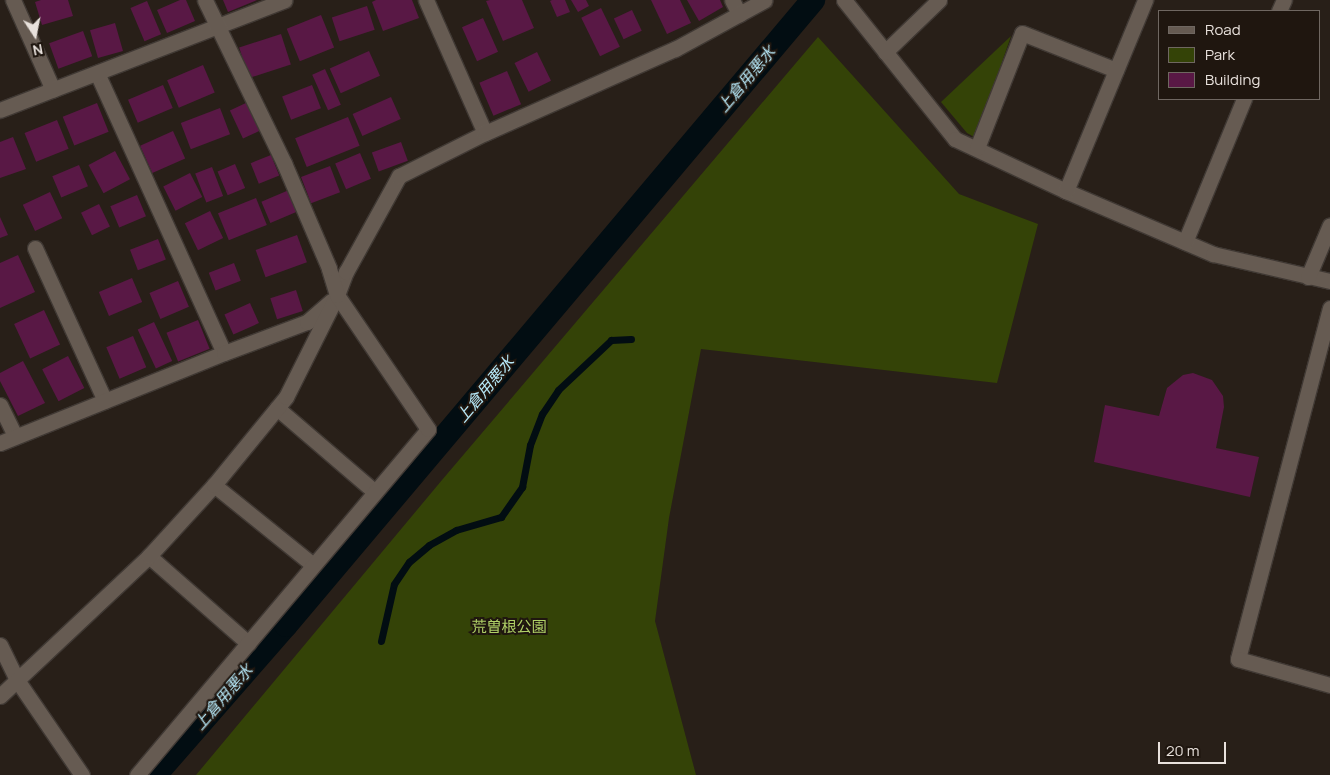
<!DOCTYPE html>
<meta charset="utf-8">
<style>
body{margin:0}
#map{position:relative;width:1330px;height:775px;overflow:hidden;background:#281f18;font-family:Manrope,"Noto Sans JP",sans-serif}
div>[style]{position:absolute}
.green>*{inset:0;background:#344307}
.stream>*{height:7px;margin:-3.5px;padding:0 3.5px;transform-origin:3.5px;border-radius:3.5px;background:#020d12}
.canal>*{height:24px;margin:-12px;padding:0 12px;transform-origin:12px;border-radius:12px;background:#020d12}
.building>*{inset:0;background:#591845;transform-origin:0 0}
.roads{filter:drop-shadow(1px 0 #403934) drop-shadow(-1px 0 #403934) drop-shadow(0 1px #403934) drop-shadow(0 -1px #403934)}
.minor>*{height:15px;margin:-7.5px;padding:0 7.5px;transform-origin:7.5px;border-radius:7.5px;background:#665b52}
span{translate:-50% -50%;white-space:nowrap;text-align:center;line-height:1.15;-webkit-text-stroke:4px #1f160f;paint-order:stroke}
.park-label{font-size:15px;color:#b0d167}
.water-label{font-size:16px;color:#b6e8f8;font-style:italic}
.legend{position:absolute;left:1158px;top:10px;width:162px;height:90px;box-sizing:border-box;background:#1f160f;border:1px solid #6f6761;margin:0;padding:6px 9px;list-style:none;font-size:15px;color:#e8e1dc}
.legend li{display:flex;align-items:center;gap:10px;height:25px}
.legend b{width:25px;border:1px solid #6f6761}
.north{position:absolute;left:10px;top:10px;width:50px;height:50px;-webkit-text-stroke:4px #1f160f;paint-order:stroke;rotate:169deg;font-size:14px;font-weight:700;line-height:20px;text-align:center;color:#e8e1dc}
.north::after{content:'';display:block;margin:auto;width:18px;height:22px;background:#e8e1dc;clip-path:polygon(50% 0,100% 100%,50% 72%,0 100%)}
.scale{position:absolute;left:1158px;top:742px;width:68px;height:22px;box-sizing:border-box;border:2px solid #e8e1dc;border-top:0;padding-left:6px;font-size:15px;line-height:18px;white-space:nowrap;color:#e8e1dc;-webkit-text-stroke:4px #1f160f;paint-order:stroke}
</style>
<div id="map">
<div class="green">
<i style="clip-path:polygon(1011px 36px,976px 138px,967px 133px,941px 102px)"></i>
<i style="clip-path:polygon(818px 37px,959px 194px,1038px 224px,997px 383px,701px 349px,669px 518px,655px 621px,696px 775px,196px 775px,442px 480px)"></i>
</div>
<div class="stream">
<i style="left:381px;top:641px;width:58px;rotate:-77.2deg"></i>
<i style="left:394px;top:584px;width:27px;rotate:-56deg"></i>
<i style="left:409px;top:562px;width:26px;rotate:-40deg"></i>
<i style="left:429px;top:545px;width:31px;rotate:-29deg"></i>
<i style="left:456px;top:530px;width:47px;rotate:-16.1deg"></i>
<i style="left:501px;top:517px;width:37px;rotate:-55deg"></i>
<i style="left:522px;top:487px;width:43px;rotate:-79.2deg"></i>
<i style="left:530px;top:445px;width:33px;rotate:-69deg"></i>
<i style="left:542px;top:414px;width:29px;rotate:-56deg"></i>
<i style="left:558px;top:390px;width:73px;rotate:-43.3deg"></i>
<i style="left:611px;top:340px;width:20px;rotate:-3deg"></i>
</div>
<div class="canal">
<i style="left:155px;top:775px;width:199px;rotate:-48.9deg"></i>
<i style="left:286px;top:625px;width:818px;rotate:-49.86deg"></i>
</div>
<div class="building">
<i style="clip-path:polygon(41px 0,68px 0,73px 16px,42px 25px,35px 2px)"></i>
<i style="clip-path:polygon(180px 0,186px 0,195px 21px,167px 33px,157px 10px)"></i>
<i style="clip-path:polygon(223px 0,257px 0,228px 12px)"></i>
<i style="clip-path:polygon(376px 0,412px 0,419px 18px,383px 31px,372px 2px)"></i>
<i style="clip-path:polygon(490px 0,522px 0,534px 28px,503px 41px,486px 1px)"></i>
<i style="clip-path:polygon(552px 0,565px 0,570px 12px,557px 17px,550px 1px)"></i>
<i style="clip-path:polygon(571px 0,586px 0,589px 6px,578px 12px)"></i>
<i style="clip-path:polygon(651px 0,680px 0,691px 23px,667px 34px)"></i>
<i style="clip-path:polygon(687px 0,720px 0,723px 7px,699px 21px)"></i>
<i style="left:147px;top:1px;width:36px;height:18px;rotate:67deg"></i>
<i style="left:367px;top:6px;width:25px;height:37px;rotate:72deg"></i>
<i style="left:601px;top:8px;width:43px;height:22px;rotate:64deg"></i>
<i style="left:632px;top:10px;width:23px;height:20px;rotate:65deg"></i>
<i style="left:321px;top:15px;width:35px;height:37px;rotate:68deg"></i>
<i style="left:483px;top:18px;width:37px;height:23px;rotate:66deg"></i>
<i style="left:115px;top:23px;width:29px;height:26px;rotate:74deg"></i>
<i style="left:83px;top:31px;width:27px;height:36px;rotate:70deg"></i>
<i style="left:281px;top:34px;width:32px;height:44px;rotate:72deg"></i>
<i style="left:369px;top:51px;width:27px;height:43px;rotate:66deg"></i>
<i style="left:537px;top:52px;width:32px;height:25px;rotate:64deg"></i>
<i style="left:203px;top:65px;width:30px;height:39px;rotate:67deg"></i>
<i style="left:325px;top:69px;width:39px;height:14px;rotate:66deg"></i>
<i style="left:507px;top:71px;width:36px;height:30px;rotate:67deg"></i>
<i style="left:163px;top:85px;width:25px;height:38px;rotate:67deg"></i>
<i style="left:312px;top:85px;width:25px;height:32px;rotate:69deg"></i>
<i style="left:391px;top:97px;width:24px;height:42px;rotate:66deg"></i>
<i style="left:248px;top:102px;width:31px;height:20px;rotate:65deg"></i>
<i style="left:97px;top:103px;width:31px;height:37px;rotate:68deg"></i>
<i style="left:220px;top:108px;width:28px;height:42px;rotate:69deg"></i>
<i style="left:348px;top:117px;width:31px;height:57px;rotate:68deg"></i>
<i style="left:57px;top:120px;width:31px;height:35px;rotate:68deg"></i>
<i style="left:173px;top:131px;width:30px;height:36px;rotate:66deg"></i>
<i style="clip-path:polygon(13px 137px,26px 169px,0 178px,0 142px)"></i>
<i style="left:401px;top:142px;width:20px;height:31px;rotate:70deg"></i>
<i style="left:115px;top:151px;width:32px;height:30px;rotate:62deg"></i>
<i style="left:360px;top:153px;width:28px;height:27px;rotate:67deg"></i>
<i style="left:271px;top:155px;width:22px;height:22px;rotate:68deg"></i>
<i style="left:235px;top:164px;width:26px;height:19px;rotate:67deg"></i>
<i style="left:79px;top:165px;width:23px;height:29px;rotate:67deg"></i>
<i style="left:330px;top:166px;width:28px;height:31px;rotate:69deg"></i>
<i style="left:212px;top:167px;width:31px;height:18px;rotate:69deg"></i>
<i style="left:190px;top:173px;width:27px;height:30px;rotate:63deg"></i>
<i style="left:289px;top:190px;width:23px;height:30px;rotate:67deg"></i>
<i style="left:50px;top:192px;width:29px;height:30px;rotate:65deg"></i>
<i style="left:137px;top:195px;width:23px;height:29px;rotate:67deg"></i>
<i style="left:256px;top:198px;width:29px;height:41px;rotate:68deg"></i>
<i style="left:99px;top:204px;width:25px;height:20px;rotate:64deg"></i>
<i style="left:210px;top:211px;width:30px;height:28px;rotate:64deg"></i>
<i style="clip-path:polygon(0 217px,8px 235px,0 238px)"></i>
<i style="left:297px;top:235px;width:29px;height:44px;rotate:70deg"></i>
<i style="left:158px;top:239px;width:22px;height:30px;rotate:69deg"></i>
<i style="clip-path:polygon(18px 255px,35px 292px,0 308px,0 263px)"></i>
<i style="left:234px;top:263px;width:19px;height:27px;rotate:69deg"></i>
<i style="left:132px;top:278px;width:26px;height:36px;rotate:67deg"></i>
<i style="left:178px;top:281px;width:28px;height:31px;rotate:67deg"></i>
<i style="left:296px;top:290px;width:22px;height:27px;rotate:72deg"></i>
<i style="left:250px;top:303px;width:22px;height:28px;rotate:66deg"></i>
<i style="left:44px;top:310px;width:38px;height:33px;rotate:65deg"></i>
<i style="left:198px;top:320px;width:31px;height:34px;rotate:68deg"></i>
<i style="left:154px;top:322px;width:43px;height:18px;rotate:65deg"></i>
<i style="left:133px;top:336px;width:34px;height:29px;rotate:67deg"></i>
<i style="left:68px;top:356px;width:36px;height:29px;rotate:63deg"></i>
<i style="clip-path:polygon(23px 361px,45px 403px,18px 416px,0 381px,0 373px)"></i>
<i style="clip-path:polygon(1193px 373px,1212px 380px,1223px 396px,1224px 407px,1216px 448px,1259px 457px,1250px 497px,1094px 462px,1105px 405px,1159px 416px,1167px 388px,1183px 375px)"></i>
</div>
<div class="roads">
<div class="minor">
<i style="left:13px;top:0;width:98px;rotate:66deg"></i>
<i style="left:426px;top:0;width:145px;rotate:66.1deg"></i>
<i style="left:732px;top:0;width:16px;rotate:63deg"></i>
<i style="left:844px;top:0;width:178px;rotate:51.4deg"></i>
<i style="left:955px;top:139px;width:123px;rotate:25.1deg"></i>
<i style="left:1066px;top:191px;width:160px;rotate:23.2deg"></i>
<i style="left:1213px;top:254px;width:120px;rotate:13deg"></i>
<i style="left:1279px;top:11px;width:12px;rotate:-66deg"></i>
<i style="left:885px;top:52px;width:75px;rotate:-43.9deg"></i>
<i style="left:97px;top:73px;width:307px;rotate:65.6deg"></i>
<i style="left:0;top:110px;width:305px;rotate:-21.1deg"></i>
<i style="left:977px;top:148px;width:123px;rotate:-68.6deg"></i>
<i style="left:1022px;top:33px;width:101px;rotate:21.5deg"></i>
<i style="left:1066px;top:191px;width:207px;rotate:-67.5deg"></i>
<i style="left:1185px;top:242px;width:155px;rotate:-67.6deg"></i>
<i style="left:35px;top:248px;width:168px;rotate:65.4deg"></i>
<i style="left:1308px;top:277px;width:56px;rotate:-67.1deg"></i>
<i style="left:1330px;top:308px;width:363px;rotate:104.7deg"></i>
<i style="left:1238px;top:659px;width:96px;rotate:15.8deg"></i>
<i style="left:0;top:405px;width:34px;rotate:64deg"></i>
<i style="left:277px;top:408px;width:129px;rotate:40.6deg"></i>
<i style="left:0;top:443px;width:241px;rotate:-21.9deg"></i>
<i style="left:224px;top:353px;width:89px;rotate:-20.5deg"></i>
<i style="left:307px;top:322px;width:32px;rotate:-41deg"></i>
<i style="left:214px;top:485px;width:127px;rotate:38.9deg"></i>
<i style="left:149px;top:556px;width:132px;rotate:41.3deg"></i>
<i style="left:0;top:645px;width:39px;rotate:64deg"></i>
<i style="left:17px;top:680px;width:115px;rotate:55.6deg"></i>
<i style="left:0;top:696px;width:204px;rotate:-43.2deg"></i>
<i style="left:149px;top:556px;width:96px;rotate:-47.5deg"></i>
<i style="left:214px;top:485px;width:114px;rotate:-50.7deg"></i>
<i style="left:286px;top:397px;width:114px;rotate:-63.4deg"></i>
<i style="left:337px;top:295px;width:25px;rotate:-69deg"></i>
<i style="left:346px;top:272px;width:110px;rotate:-61.1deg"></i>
<i style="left:399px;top:176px;width:96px;rotate:-26.6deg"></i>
<i style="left:485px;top:133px;width:208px;rotate:-23.9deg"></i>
<i style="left:675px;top:49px;width:102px;rotate:-28.6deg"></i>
<i style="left:137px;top:775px;width:452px;rotate:-49.9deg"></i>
<i style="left:428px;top:429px;width:162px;rotate:-124.2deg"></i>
<i style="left:337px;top:295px;width:28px;rotate:-107deg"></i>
<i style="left:329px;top:268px;width:114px;rotate:-113.2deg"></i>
<i style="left:284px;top:163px;width:181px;rotate:-115.9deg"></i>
</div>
</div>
<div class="park-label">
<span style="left:509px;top:627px">荒曽根公園</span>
</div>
<div class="water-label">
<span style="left:746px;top:79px;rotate:-50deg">上倉用悪水</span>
<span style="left:485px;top:389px;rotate:-50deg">上倉用悪水</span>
<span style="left:223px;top:697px;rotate:-49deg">上倉用悪水</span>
</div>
<ul class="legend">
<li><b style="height:6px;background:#665b52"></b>Road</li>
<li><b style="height:14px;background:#344307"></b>Park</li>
<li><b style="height:14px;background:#591845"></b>Building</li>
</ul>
<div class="north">N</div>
<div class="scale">20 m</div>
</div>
